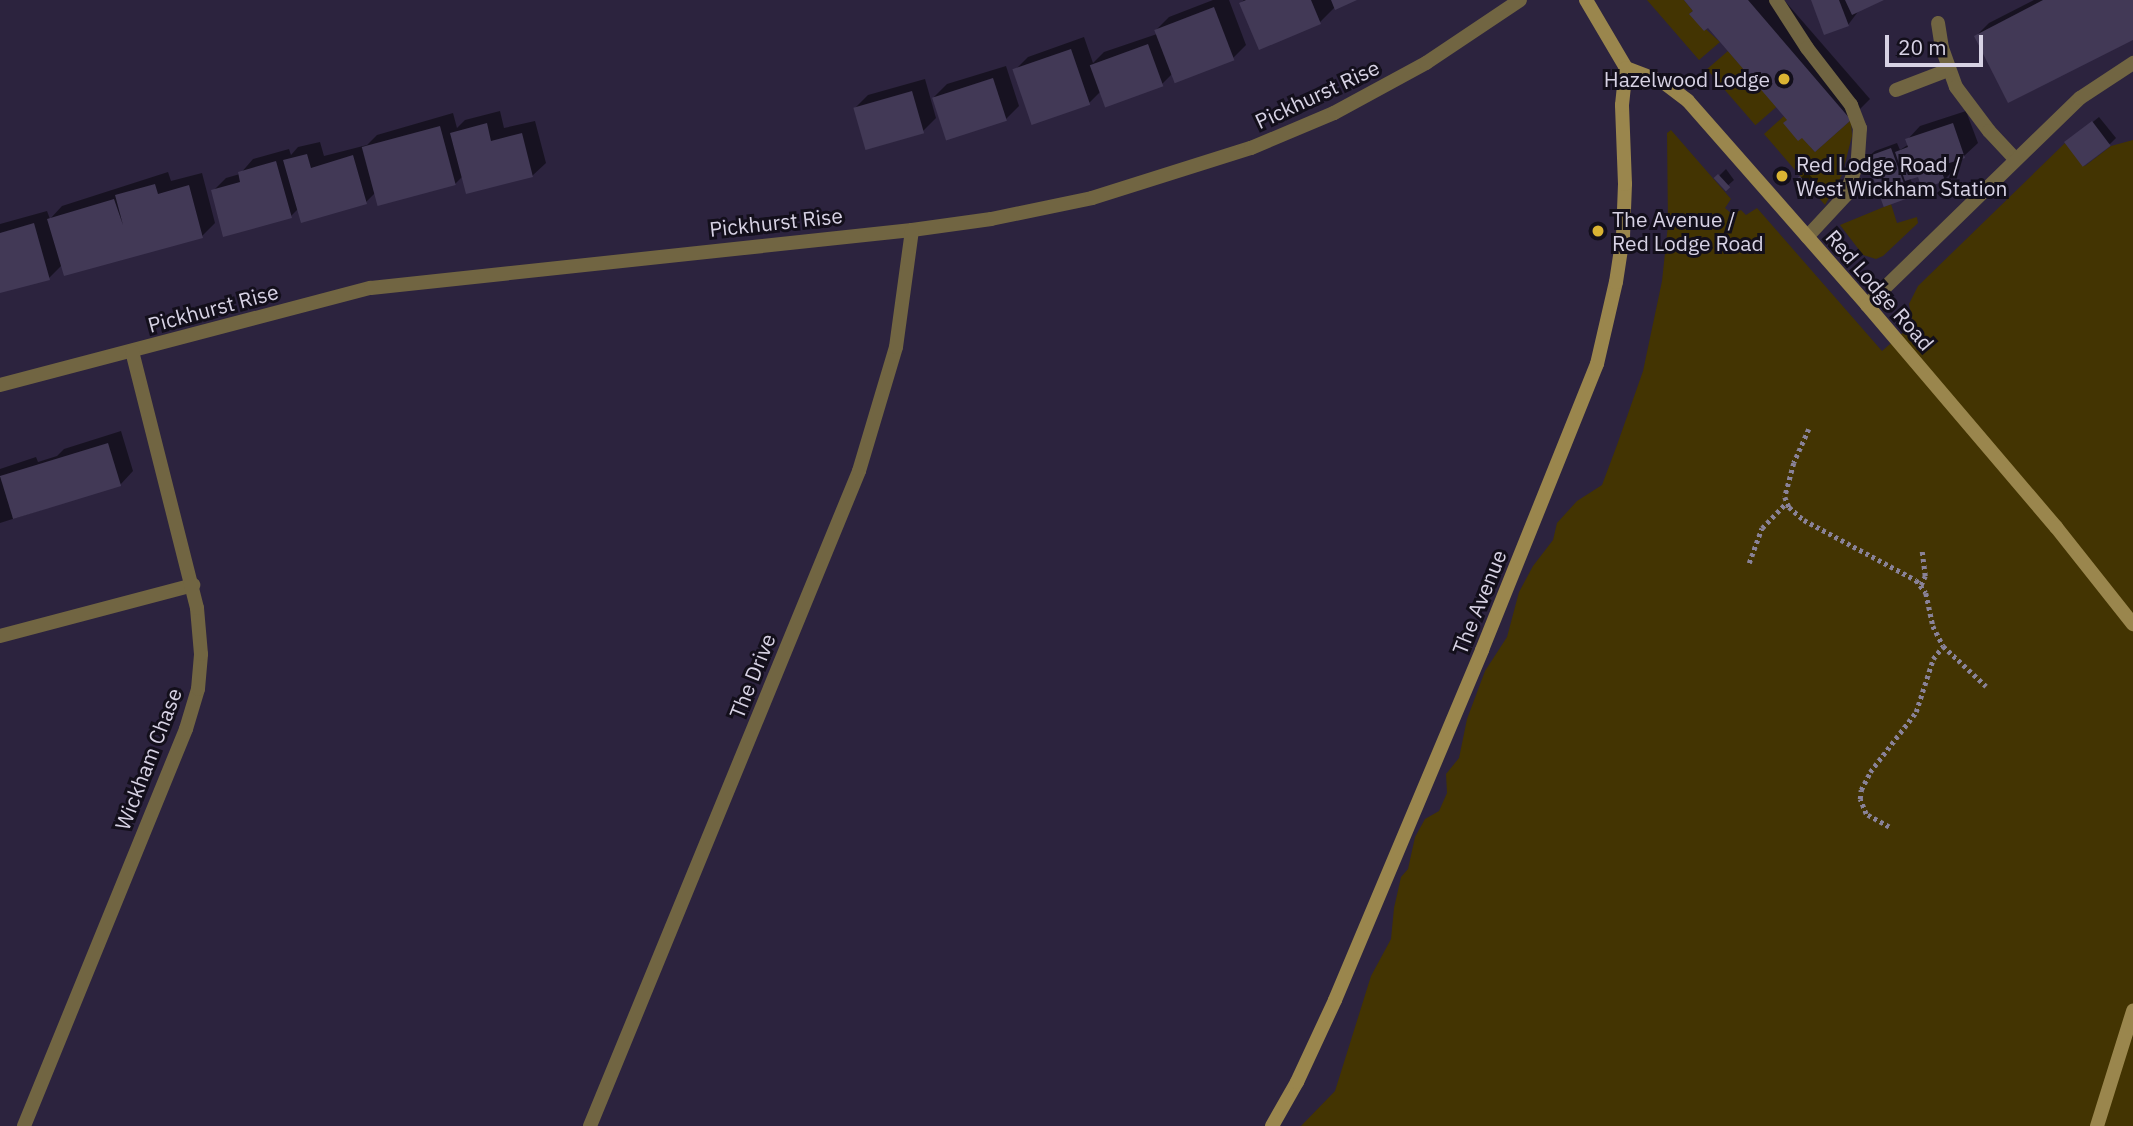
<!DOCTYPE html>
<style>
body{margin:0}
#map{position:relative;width:2133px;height:1126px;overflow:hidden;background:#2c233e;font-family:"IBM Plex Sans",sans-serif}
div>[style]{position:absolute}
.green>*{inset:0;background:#433402;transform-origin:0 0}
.shadow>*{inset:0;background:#0007;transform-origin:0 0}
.building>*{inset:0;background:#423956;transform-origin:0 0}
.path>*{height:4.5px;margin-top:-2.25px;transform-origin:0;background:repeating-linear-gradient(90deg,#898298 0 3.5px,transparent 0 7px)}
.lane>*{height:14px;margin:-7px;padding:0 7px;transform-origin:7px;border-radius:7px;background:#716542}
.street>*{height:14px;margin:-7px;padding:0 7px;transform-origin:7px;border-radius:7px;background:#716542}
.secondary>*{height:14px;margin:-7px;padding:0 7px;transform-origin:7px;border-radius:7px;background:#9a864d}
.dots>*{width:19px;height:19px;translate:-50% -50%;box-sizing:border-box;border:4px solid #130f1b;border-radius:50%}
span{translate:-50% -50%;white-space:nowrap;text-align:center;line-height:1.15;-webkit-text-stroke:6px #130f1b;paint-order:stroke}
.poi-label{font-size:21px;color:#d7d2e4}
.right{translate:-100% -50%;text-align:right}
.left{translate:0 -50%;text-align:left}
.street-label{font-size:21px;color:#d7d2e4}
.scale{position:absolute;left:1885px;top:35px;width:98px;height:32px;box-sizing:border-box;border:4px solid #d7d2e4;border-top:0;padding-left:9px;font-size:21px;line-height:24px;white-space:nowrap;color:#d7d2e4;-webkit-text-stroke:5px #130f1b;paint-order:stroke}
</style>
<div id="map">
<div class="green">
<i style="clip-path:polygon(1647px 0,1684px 0,1693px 11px,1689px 14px,1720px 42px,1699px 60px)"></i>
<i style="left:1728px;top:51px;width:74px;height:28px;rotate:49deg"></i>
<i style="clip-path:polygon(1784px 116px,1815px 152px,1851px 120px,1852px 136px,1842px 175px,1825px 205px,1764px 134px)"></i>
<i style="clip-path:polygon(1671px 130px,1731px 199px,1725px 208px,1732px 214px,1741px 210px,1746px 215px,1757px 208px,1882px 351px,1913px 324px,1909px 304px,1918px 286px,2065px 143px,2085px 166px,2111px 146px,2133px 140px,2133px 1126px,1301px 1126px,1335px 1091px,1371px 976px,1391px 939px,1394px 908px,1401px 877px,1408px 869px,1415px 837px,1425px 819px,1439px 811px,1447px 793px,1446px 774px,1459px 758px,1467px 719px,1485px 671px,1507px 637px,1519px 592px,1533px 566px,1553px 540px,1557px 523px,1577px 501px,1602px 485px,1617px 445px,1643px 371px,1662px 281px,1668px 225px,1667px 133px)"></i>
<i style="clip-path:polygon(1891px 204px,1897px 223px,1917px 217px,1918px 223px,1883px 256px,1876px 259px,1863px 255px,1840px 225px)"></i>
</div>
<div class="shadow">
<i style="clip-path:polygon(1213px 0,1229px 0,1246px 45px,1233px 58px,1172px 74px,1162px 84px,1100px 92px,1089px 103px,1015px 70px,1028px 57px,1084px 37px,1093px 63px,1104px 52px,1157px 34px,1156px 30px,1169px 17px)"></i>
<i style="clip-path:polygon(1244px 0,1353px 0,1334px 8px,1320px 22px,1241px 3px)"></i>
<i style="clip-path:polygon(1686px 0,1784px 0,1870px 99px,1850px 119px,1789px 120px)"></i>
<i style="clip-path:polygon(1813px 0,1880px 0,1860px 9px,1848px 25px)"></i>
<i style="clip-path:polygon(2034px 0,2133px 0,2133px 38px,1976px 36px,1989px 23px)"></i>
<i style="clip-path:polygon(1006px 66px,1019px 106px,1006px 119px,934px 97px,947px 84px)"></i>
<i style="clip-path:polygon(925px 79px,936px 118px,923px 131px,855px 108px,868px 95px)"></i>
<i style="clip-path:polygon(500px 111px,504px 128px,535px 121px,546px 163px,532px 176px,463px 176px,455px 184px,376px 192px,366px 202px,299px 208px,291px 216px,213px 191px,226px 178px,240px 174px,253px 159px,289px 149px,291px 155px,298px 147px,320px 142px,324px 156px,367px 145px,377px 135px,453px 113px,457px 128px,465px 120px)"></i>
<i style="clip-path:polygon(evenodd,1966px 111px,1978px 143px,1964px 156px,1955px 159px,1957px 167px,1944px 180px,1919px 174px,1910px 178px,1915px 190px,1908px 196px,1886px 204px,1868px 157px,1875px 151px,1897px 143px,1900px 150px,1909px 144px,1907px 140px,1920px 126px,1966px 111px,1939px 157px,1945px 174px,1941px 174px,1939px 157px)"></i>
<i style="clip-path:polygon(2099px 117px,2116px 138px,2110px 144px,2074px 137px)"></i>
<i style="clip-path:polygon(1726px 169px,1734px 180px,1725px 188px,1716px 179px)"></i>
<i style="clip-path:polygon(168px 172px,171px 181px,202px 173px,215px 223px,202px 236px,62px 265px,49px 278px,0 292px,0 224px,47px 211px,50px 219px,62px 206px)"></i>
<i style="left:1807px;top:172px;width:12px;height:13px;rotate:48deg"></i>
<i style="clip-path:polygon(121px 431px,133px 471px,120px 485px,0 523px,0 469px,36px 457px,38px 462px,57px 456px,64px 449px)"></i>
</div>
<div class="building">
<i style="clip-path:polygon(1246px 0,1311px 0,1321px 24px,1259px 50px,1239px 3px)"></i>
<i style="clip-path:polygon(1331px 0,1357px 0,1335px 10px)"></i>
<i style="clip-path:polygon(1684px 0,1748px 0,1851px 120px,1815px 152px,1802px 138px,1798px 141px,1783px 123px,1787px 120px,1708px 28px,1704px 31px,1689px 14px,1693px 11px)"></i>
<i style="clip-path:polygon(1811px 0,1839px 0,1849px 26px,1824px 35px)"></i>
<i style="clip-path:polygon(1845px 0,1884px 0,1852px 15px)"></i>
<i style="clip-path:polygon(2043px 0,2133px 0,2133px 40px,2008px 103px,1974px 36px)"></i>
<i style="left:1214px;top:7px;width:57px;height:64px;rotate:69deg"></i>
<i style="left:1148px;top:44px;width:45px;height:62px;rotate:70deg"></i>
<i style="left:1071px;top:49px;width:59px;height:62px;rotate:71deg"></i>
<i style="left:993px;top:78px;width:45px;height:64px;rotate:72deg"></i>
<i style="left:912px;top:91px;width:44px;height:61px;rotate:74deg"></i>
<i style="left:2092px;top:121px;width:31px;height:35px;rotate:53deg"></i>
<i style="clip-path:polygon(487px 123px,491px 141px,522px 133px,533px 177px,466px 194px,450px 133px)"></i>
<i style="clip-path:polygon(1953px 123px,1965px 158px,1940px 166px,1945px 181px,1922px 189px,1918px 177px,1905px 181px,1895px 152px,1908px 147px,1905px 139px)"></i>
<i style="left:440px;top:126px;width:61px;height:81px;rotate:75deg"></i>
<i style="left:1891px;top:148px;width:53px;height:27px;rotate:70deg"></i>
<i style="clip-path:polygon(307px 154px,311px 168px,353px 155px,367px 204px,301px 223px,283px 160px)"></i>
<i style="clip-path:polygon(276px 161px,292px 218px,223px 237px,211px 190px,240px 182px,238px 172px)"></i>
<i style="left:1718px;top:174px;width:18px;height:6px;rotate:47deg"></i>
<i style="left:1800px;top:176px;width:16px;height:6px;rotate:52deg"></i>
<i style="clip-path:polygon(155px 184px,158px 194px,189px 185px,203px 238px,64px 276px,47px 219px,114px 199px,123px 225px,115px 195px)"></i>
<i style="clip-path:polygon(34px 223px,50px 280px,0 293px,0 233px)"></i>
<i style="left:108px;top:443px;width:45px;height:113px;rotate:73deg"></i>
</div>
<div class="path">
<i style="left:1809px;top:429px;width:37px;rotate:114deg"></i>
<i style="left:1794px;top:463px;width:35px;rotate:105deg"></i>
<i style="left:1785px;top:497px;width:11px;rotate:68deg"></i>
<i style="left:1789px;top:507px;width:20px;rotate:41deg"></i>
<i style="left:1804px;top:520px;width:127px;rotate:28.2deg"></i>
<i style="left:1916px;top:580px;width:16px;rotate:52deg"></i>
<i style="left:1926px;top:593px;width:34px;rotate:78deg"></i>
<i style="left:1933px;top:626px;width:22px;rotate:63deg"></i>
<i style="left:1943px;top:646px;width:59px;rotate:42.9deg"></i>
<i style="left:1749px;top:563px;width:37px;rotate:-70deg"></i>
<i style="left:1762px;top:528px;width:35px;rotate:-46deg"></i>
<i style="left:1921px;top:585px;width:10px;rotate:-66deg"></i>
<i style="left:1925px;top:576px;width:25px;rotate:-97deg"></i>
<i style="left:1889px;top:827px;width:26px;rotate:-151deg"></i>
<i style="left:1866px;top:814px;width:16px;rotate:-112deg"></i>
<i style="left:1860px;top:799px;width:9px;rotate:-84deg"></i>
<i style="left:1861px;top:790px;width:20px;rotate:-63deg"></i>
<i style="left:1870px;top:772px;width:76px;rotate:-52.5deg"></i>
<i style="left:1916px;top:712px;width:56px;rotate:-72.2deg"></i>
<i style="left:1933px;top:659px;width:16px;rotate:-52deg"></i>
</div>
<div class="lane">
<i style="left:1776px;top:0;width:57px;rotate:57.1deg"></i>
<i style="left:1807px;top:48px;width:72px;rotate:52.3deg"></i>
<i style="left:1851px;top:105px;width:25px;rotate:69deg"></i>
<i style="left:1860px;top:128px;width:32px;rotate:94deg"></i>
<i style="left:1858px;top:160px;width:37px;rotate:109deg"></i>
<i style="left:1846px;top:195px;width:57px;rotate:132.9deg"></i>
<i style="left:0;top:636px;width:200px;rotate:-14.8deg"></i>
</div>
<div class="street">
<i style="left:1938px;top:23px;width:25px;rotate:81deg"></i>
<i style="left:1942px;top:48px;width:41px;rotate:70.3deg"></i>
<i style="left:1956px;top:87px;width:55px;rotate:53.1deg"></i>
<i style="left:1989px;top:131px;width:38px;rotate:47deg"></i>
<i style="left:1896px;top:90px;width:56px;rotate:-21deg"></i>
<i style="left:1867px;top:305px;width:297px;rotate:-44.2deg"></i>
<i style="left:2080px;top:98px;width:64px;rotate:-33.4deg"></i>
<i style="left:0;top:385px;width:383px;rotate:-14.7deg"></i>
<i style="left:371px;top:288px;width:544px;rotate:-6.12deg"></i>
<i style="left:912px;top:230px;width:80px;rotate:-7.9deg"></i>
<i style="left:991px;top:219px;width:103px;rotate:-11.7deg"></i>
<i style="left:1092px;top:198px;width:167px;rotate:-17.5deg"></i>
<i style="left:1251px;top:148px;width:90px;rotate:-22.9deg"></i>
<i style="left:1334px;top:113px;width:105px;rotate:-28.5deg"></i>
<i style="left:1426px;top:63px;width:113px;rotate:-33.8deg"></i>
<i style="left:24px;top:1126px;width:429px;rotate:-67.8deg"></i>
<i style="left:186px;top:729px;width:42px;rotate:-73.3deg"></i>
<i style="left:198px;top:689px;width:35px;rotate:-85deg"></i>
<i style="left:201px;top:654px;width:46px;rotate:-95deg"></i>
<i style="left:197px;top:608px;width:265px;rotate:-104.2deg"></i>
<i style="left:590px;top:1126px;width:708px;rotate:-67.67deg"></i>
<i style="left:859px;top:471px;width:129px;rotate:-73.4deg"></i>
<i style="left:896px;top:347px;width:118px;rotate:-82.2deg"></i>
</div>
<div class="secondary">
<i style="left:1586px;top:0;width:79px;rotate:59.5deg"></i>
<i style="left:1626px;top:68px;width:40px;rotate:21deg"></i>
<i style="left:1663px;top:82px;width:31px;rotate:37deg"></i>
<i style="left:1688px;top:101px;width:271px;rotate:48.7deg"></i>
<i style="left:1867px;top:305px;width:292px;rotate:49.6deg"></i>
<i style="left:2056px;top:527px;width:124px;rotate:51.6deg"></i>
<i style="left:1272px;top:1126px;width:51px;rotate:-60.4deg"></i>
<i style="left:1297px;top:1082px;width:90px;rotate:-65.1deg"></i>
<i style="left:1335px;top:1000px;width:380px;rotate:-67.2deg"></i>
<i style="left:1482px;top:650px;width:308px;rotate:-68.1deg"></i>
<i style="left:1597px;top:364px;width:84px;rotate:-77deg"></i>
<i style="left:1616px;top:282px;width:47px;rotate:-81.3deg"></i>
<i style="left:1623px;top:236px;width:52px;rotate:-87.8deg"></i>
<i style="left:1625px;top:184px;width:79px;rotate:-92.2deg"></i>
<i style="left:1622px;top:105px;width:37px;rotate:-84deg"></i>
<i style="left:2097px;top:1126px;width:121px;rotate:-72.6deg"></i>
</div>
<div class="dots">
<i style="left:1784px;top:79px;background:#dab333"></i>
<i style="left:1782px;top:176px;background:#dab333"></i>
<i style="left:1598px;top:231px;background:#dab333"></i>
</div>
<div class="poi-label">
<span class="right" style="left:1770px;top:79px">Hazelwood Lodge</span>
<span class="left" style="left:1796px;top:176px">Red Lodge Road /<br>West Wickham Station</span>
<span class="left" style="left:1612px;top:231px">The Avenue /<br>Red Lodge Road</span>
</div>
<div class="street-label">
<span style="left:1317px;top:94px;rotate:-25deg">Pickhurst Rise</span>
<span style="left:776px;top:222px;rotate:-6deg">Pickhurst Rise</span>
<span style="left:1880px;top:290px;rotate:49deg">Red Lodge Road</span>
<span style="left:213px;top:308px;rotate:-15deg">Pickhurst Rise</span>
<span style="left:1479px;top:602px;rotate:-68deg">The Avenue</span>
<span style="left:752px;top:676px;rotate:-68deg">The Drive</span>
<span style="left:148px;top:759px;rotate:-69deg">Wickham Chase</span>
</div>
<div class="scale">20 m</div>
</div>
